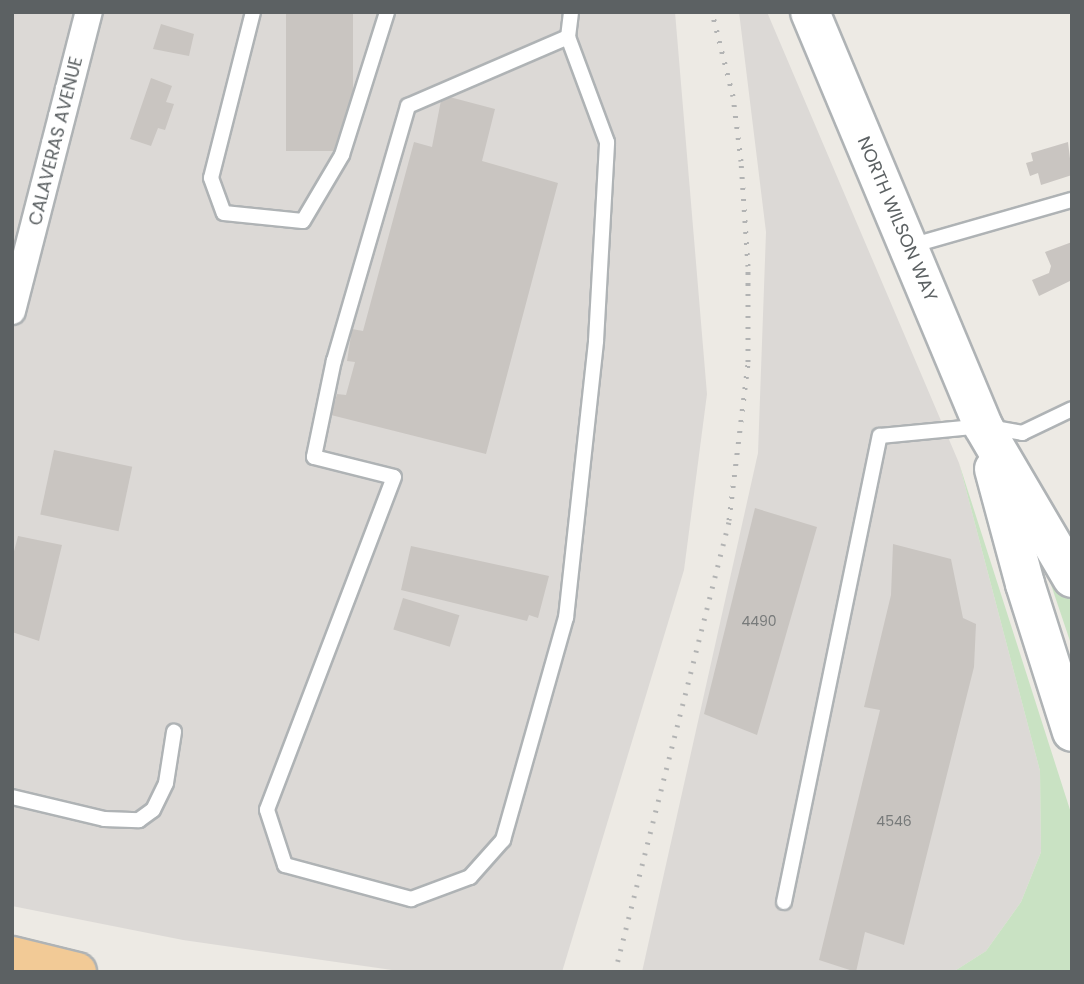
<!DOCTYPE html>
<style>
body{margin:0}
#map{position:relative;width:1084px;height:984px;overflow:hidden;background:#edeae4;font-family:Poppins,sans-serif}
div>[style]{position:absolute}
.industrial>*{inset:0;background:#dcd9d6}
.green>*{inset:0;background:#c9e2c3}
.building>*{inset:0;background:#c9c5c1;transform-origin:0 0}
.roads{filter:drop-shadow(2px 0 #afb3b5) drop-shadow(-2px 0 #afb3b5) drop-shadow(0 2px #afb3b5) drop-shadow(0 -2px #afb3b5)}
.service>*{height:14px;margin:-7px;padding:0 7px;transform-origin:7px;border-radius:7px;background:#fff}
.minor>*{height:26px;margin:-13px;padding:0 13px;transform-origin:13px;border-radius:13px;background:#fff}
.secondary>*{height:38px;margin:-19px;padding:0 19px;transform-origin:19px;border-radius:19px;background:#fff}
.motorway>*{height:38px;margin:-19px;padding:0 19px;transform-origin:19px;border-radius:19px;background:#f2ca96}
.rail>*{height:5px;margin-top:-2.5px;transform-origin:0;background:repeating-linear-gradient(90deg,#b2b3b3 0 2px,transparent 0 11px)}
span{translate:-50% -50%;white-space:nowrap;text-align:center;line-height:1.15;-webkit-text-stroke:7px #fff;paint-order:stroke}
.number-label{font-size:14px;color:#777a7a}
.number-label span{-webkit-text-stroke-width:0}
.street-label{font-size:18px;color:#5c6163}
.frame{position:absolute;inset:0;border:14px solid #5c6163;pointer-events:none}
</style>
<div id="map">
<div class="industrial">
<i style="clip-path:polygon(12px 12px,675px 12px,707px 394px,684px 570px,562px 972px,406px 972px,183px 940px,12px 906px)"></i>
<i style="clip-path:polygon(739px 12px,767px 12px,959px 463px,1040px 771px,1041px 852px,1021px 902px,986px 951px,953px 972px,642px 972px,758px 453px,766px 232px)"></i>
</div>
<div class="green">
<i style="clip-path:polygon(959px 463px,1072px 816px,1072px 972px,953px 972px,986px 951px,1021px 902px,1041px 852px,1040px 771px)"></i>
<i style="clip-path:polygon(1043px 540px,1072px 599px,1072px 647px,1037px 543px)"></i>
</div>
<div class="building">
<i style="left:286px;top:12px;width:67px;height:139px"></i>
<i style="clip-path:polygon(161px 24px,194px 34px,189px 56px,153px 49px)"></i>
<i style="clip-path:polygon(151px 78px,172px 86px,166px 102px,174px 104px,165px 130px,158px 128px,151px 146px,130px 139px)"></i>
<i style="clip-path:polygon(442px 95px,495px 109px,482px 161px,558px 183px,486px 454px,331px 415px,337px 394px,346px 395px,355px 362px,347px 361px,352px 329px,363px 331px,414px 142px,432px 147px)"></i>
<i style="clip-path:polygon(1068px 142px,1072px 175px,1041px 185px,1038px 173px,1030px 176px,1026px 163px,1033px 161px,1031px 153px)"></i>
<i style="clip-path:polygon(1072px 242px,1072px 280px,1039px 296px,1032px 280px,1049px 273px,1051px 266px,1045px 252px)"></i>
<i style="left:54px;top:450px;width:80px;height:66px;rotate:12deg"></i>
<i style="clip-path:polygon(755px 508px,817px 527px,757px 735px,704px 714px)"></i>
<i style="clip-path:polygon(18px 536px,62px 545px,39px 641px,12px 632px,12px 559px)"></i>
<i style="clip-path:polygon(893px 544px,951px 559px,963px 618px,976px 624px,974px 667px,904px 945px,865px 932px,856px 972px,819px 960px,880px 710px,864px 707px,891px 595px)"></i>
<i style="clip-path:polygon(411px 546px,549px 576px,538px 618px,529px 615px,527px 621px,401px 590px)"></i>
<i style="left:403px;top:598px;width:59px;height:33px;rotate:17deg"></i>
</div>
<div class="roads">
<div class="service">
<i style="left:253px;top:12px;width:171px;rotate:104.2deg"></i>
<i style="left:211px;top:178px;width:37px;rotate:70deg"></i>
<i style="left:224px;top:213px;width:79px;rotate:5.8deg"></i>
<i style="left:303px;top:221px;width:77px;rotate:-59.4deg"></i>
<i style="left:342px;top:155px;width:150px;rotate:-72.5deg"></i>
<i style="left:568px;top:37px;width:174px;rotate:156.7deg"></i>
<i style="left:408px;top:106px;width:265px;rotate:106.2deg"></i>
<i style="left:334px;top:360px;width:99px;rotate:101.7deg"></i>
<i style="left:314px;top:457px;width:82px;rotate:14deg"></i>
<i style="left:394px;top:477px;width:356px;rotate:110.9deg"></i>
<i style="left:267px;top:810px;width:58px;rotate:71.9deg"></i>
<i style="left:285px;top:865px;width:131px;rotate:15.1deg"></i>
<i style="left:411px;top:899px;width:63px;rotate:-20.4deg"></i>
<i style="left:470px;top:877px;width:50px;rotate:-48.3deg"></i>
<i style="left:503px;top:840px;width:231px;rotate:-74.2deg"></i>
<i style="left:566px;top:618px;width:279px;rotate:-83.8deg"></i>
<i style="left:596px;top:341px;width:199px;rotate:-86.8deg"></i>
<i style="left:607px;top:142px;width:112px;rotate:-110.4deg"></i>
<i style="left:568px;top:37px;width:25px;rotate:-83deg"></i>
<i style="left:910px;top:246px;width:168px;rotate:-15.9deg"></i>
<i style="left:12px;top:797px;width:95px;rotate:13.4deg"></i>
<i style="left:104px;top:819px;width:35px;rotate:2deg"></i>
<i style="left:139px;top:820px;width:17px;rotate:-36deg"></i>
<i style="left:153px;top:810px;width:30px;rotate:-64deg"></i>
<i style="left:166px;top:783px;width:52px;rotate:-81.1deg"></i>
<i style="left:784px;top:902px;width:476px;rotate:-78.4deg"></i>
<i style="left:880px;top:436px;width:103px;rotate:-5.5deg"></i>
<i style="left:983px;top:426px;width:40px;rotate:10deg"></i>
<i style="left:1022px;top:433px;width:55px;rotate:-25.6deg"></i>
</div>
<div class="minor">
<i style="left:12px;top:311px;width:309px;rotate:-75.6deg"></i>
</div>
<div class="secondary">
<i style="left:810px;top:12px;width:449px;rotate:67.3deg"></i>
<i style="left:983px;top:426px;width:176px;rotate:59.6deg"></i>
<i style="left:994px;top:469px;width:119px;rotate:74.9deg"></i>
<i style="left:1025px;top:584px;width:155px;rotate:72.4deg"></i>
</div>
<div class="motorway">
<i style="left:12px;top:956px;width:67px;rotate:13.8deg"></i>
</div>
</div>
<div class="rail">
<i style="left:615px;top:972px;width:466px;rotate:-75.8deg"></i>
<i style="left:729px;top:520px;width:159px;rotate:-83.1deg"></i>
<i style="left:748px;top:362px;width:96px;rotate:-90deg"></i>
<i style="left:748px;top:266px;width:105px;rotate:-93.8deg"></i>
<i style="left:741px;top:161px;width:65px;rotate:-97deg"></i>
<i style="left:733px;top:96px;width:87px;rotate:-104deg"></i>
</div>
<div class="number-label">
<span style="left:759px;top:621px">4490</span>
<span style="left:894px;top:821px">4546</span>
</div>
<div class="street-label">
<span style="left:56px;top:141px;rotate:-76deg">CALAVERAS AVENUE</span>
<span style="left:897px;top:219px;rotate:67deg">NORTH WILSON WAY</span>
</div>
<div class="frame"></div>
</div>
